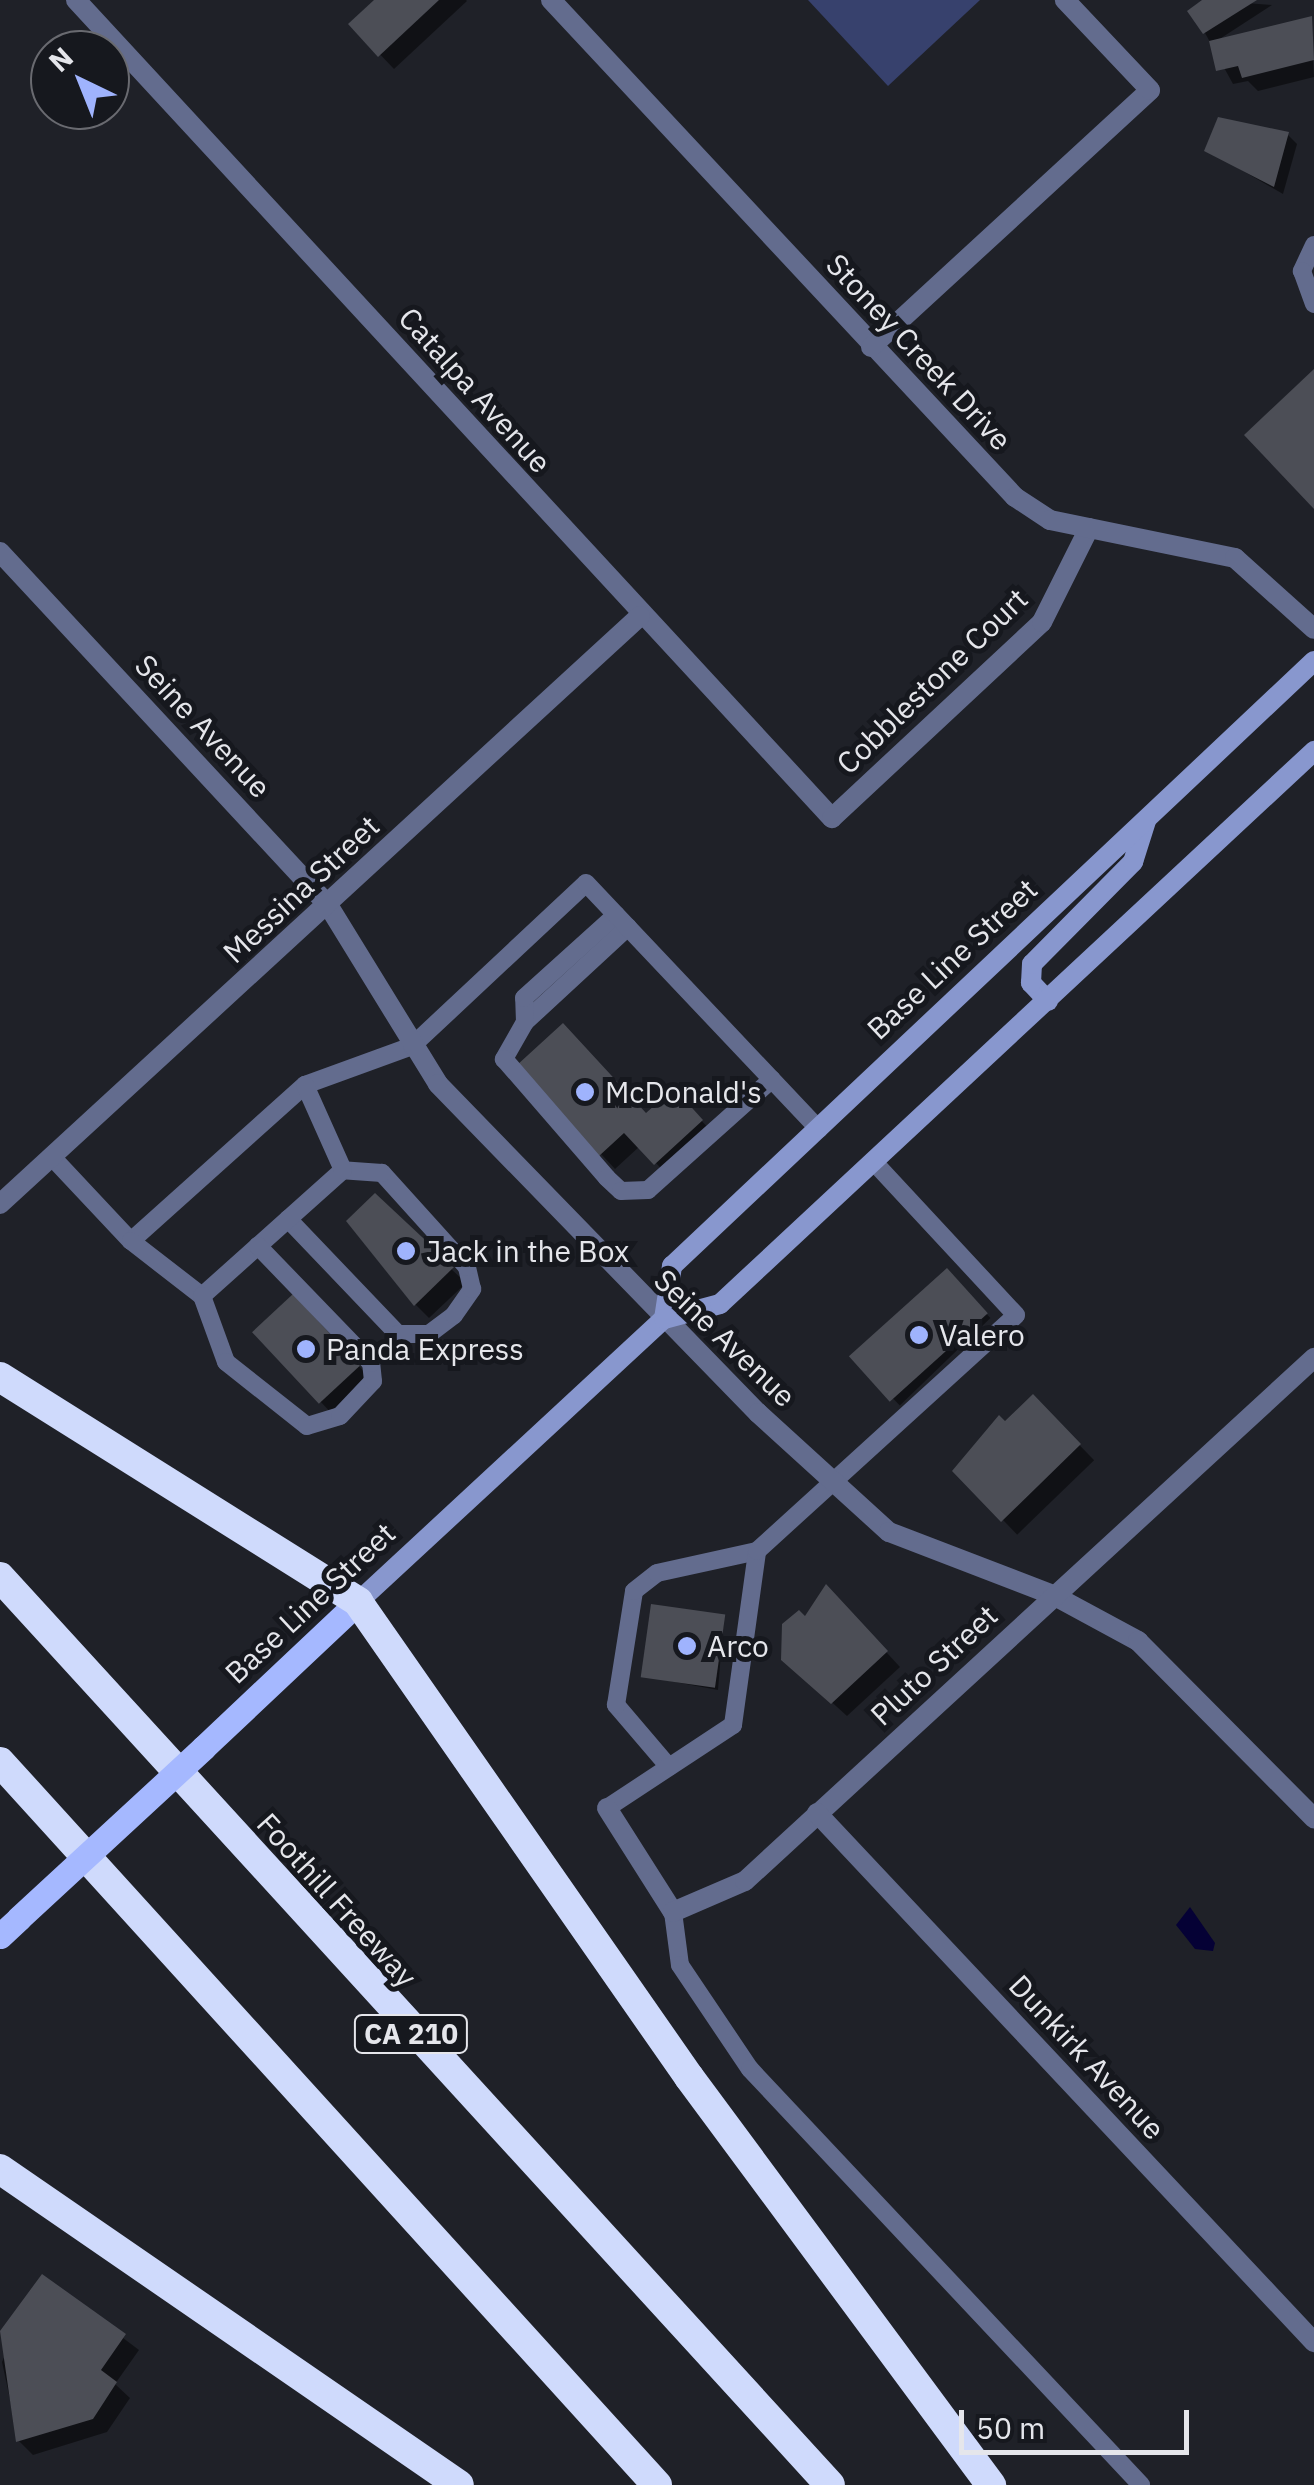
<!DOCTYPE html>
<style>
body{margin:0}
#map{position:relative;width:1314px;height:2485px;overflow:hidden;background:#1f2128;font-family:"IBM Plex Sans",sans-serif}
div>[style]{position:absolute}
.green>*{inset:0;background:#37416d}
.water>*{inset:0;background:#050135}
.shadow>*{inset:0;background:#0007;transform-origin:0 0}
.building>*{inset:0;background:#4c4e56;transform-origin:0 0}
.service>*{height:18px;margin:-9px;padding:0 9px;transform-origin:9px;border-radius:9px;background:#636c8e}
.minor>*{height:20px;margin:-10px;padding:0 10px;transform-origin:10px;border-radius:10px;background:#636c8e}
.secondary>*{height:20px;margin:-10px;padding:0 10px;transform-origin:10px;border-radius:10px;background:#8897ce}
.primary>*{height:25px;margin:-12.5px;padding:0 12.5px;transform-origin:12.5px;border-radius:12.5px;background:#a5b8ff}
.motorway>*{height:30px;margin:-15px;padding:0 15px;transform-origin:15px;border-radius:15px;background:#cfdafc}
.primary-bridge>*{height:25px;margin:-12.5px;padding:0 12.5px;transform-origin:12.5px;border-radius:12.5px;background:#a5b8ff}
.dots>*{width:28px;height:28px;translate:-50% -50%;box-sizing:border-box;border:5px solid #16181e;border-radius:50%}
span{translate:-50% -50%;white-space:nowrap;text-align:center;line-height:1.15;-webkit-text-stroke:10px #16181e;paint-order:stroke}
.shield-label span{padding:2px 8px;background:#16181e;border:2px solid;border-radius:8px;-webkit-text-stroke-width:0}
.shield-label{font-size:28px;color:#e5e6eb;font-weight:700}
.street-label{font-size:30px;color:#e5e6eb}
.poi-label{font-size:30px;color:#e5e6eb}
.left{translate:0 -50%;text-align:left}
.north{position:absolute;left:30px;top:30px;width:100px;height:100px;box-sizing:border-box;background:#16181e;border:2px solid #696a70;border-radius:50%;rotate:317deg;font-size:28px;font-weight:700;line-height:40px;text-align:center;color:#e5e6eb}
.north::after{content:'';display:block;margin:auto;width:35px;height:45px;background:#9fb3fd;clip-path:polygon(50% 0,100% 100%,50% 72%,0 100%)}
.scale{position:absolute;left:959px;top:2410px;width:230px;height:45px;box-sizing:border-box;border:5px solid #e5e6eb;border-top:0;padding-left:12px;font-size:30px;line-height:35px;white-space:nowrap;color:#e5e6eb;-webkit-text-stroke:8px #16181e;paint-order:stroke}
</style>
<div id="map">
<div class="green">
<i style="clip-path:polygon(808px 0,980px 0,888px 86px)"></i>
</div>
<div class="water">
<i style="clip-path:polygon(1190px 1907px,1215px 1943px,1213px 1951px,1195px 1949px,1176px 1925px)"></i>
</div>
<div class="shadow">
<i style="clip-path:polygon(378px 0,466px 0,467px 1px,394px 69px,351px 24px)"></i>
<i style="clip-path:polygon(1206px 0,1272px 5px,1215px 42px,1311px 19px,1314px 77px,1258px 91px,1248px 81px,1233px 84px,1205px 33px)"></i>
<i style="clip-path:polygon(1287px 134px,1297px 144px,1283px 194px,1207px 150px)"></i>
<i style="clip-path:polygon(520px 1067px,647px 1116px,674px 1092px,716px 1136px,670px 1178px,640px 1146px,615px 1169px)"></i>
<i style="clip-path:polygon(375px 1197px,466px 1283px,429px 1318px,415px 1304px)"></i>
<i style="left:946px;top:1272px;width:64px;height:126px;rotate:46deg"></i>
<i style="clip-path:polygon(307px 1311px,373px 1381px,335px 1417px,255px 1332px)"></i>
<i style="left:1033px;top:1397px;width:88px;height:107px;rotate:46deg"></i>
<i style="clip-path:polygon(840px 1602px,900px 1667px,847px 1716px,794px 1668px,805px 1619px)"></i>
<i style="clip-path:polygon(724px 1616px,718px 1690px,643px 1676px)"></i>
<i style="clip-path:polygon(42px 2277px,139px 2350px,115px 2384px,130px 2398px,107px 2432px,33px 2455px,19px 2441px,2px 2362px)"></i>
</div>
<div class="building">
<i style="clip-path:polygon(374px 0,439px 0,378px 57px,348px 24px)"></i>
<i style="clip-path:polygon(1202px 0,1257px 0,1203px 34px,1187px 11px)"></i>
<i style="clip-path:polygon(1312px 16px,1314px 60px,1242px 78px,1238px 66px,1216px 71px,1209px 41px)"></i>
<i style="clip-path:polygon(1218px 117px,1289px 132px,1274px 187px,1204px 151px)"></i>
<i style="clip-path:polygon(1314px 369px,1314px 509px,1244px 435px)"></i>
<i style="clip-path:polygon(563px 1023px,646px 1113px,674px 1088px,703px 1120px,654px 1165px,624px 1133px,599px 1156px,516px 1066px)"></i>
<i style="clip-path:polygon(375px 1193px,454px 1267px,414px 1306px,346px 1221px)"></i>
<i style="left:947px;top:1268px;width:61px;height:132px;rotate:48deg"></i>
<i style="left:293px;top:1294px;width:98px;height:56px;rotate:47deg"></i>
<i style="clip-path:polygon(1033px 1394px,1081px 1444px,1001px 1522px,952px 1471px,999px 1415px,1005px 1421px)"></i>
<i style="clip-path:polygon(826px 1584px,888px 1651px,831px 1704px,781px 1660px,782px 1624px,799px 1610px,805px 1616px)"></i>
<i style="left:651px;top:1604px;width:75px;height:74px;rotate:8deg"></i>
<i style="clip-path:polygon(42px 2274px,126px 2334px,101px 2370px,117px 2382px,93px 2419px,16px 2442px,0 2331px)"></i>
</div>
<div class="service">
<i style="left:1314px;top:245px;width:29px;rotate:115deg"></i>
<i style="left:1302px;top:271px;width:35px;rotate:70deg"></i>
<i style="left:628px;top:927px;width:140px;rotate:137.3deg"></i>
<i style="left:525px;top:1022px;width:43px;rotate:119.6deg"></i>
<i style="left:504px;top:1059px;width:157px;rotate:49.1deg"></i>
<i style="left:607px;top:1178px;width:19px;rotate:43deg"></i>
<i style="left:621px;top:1191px;width:27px;rotate:-2deg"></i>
<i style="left:648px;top:1190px;width:166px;rotate:-41.8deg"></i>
<i style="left:525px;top:1022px;width:24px;rotate:-92deg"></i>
<i style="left:524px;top:998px;width:124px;rotate:-42.1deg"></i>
<i style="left:52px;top:1157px;width:115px;rotate:46.8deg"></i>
<i style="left:131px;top:1241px;width:234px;rotate:-41.9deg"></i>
<i style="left:305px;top:1085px;width:114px;rotate:-20deg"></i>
<i style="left:412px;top:1046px;width:238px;rotate:-43.1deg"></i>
<i style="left:586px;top:883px;width:339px;rotate:46.6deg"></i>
<i style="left:288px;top:1219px;width:159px;rotate:46.3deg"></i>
<i style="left:398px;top:1334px;width:31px"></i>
<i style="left:429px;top:1334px;width:31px;rotate:-37deg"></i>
<i style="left:454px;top:1315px;width:32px;rotate:-55deg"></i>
<i style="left:472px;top:1289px;width:23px;rotate:-103deg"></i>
<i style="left:467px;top:1267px;width:127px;rotate:-132.1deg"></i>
<i style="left:382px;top:1173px;width:39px;rotate:-176deg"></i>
<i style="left:131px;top:1241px;width:90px;rotate:37.8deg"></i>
<i style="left:202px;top:1296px;width:75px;rotate:-41.8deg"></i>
<i style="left:258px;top:1246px;width:114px;rotate:-41.8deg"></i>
<i style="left:343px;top:1170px;width:93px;rotate:-114.1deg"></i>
<i style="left:202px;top:1296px;width:70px;rotate:70deg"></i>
<i style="left:226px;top:1362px;width:103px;rotate:38.3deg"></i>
<i style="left:307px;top:1426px;width:34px;rotate:-17deg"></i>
<i style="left:340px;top:1416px;width:48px;rotate:-46.7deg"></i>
<i style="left:373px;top:1381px;width:18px;rotate:-96deg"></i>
<i style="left:371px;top:1363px;width:163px;rotate:-134deg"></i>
<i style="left:669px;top:1767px;width:82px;rotate:-130.5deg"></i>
<i style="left:616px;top:1705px;width:115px;rotate:-81deg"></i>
<i style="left:634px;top:1591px;width:29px;rotate:-38deg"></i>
<i style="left:657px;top:1573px;width:102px;rotate:-12.4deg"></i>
<i style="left:607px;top:1808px;width:151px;rotate:-33.4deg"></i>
<i style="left:733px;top:1725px;width:176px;rotate:-82.1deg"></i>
<i style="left:757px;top:1551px;width:350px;rotate:-42.3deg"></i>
<i style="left:1016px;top:1315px;width:210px;rotate:-132.9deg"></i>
<i style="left:673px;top:1912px;width:53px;rotate:82.5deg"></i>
<i style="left:680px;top:1965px;width:125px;rotate:56.1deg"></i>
<i style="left:750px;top:2069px;width:571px;rotate:46.77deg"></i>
</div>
<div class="minor">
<i style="left:76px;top:0;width:1114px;rotate:47.26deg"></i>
<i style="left:832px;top:818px;width:287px;rotate:-43deg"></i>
<i style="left:1042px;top:622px;width:105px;rotate:-63.4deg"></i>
<i style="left:551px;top:0;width:680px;rotate:46.97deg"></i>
<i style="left:1015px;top:497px;width:42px;rotate:33.3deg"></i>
<i style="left:1050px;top:520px;width:189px;rotate:11.6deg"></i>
<i style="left:1235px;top:558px;width:106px;rotate:41.9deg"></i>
<i style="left:871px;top:347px;width:379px;rotate:-42.6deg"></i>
<i style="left:1150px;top:90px;width:124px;rotate:-133.4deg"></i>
<i style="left:0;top:552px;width:482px;rotate:47.1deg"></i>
<i style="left:328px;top:905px;width:210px;rotate:58.4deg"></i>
<i style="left:438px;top:1084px;width:459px;rotate:45.8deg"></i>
<i style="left:758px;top:1413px;width:177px;rotate:42.3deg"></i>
<i style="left:889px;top:1532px;width:176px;rotate:21deg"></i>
<i style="left:1053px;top:1595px;width:97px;rotate:28.4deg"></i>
<i style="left:1138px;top:1641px;width:250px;rotate:45.2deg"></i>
<i style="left:0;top:1204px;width:869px;rotate:-42.58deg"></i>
<i style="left:607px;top:1808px;width:123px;rotate:57.6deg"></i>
<i style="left:673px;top:1912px;width:78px;rotate:-23.3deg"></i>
<i style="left:745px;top:1881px;width:773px;rotate:-42.59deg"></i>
<i style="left:817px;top:1813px;width:726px;rotate:46.79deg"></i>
</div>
<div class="secondary">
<i style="left:1048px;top:1001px;width:25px;rotate:-133deg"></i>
<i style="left:1031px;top:983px;width:19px;rotate:-87deg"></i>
<i style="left:1032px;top:964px;width:144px;rotate:-45.3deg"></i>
<i style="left:1133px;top:862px;width:43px;rotate:-72.4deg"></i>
<i style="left:664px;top:1319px;width:54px;rotate:-81.4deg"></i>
<i style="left:672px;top:1266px;width:882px;rotate:-43.3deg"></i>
<i style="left:358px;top:1602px;width:417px;rotate:-42.8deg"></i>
<i style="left:664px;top:1319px;width:58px;rotate:-15deg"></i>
<i style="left:720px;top:1304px;width:812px;rotate:-42.95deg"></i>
</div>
<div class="primary">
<i style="left:203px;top:1748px;width:213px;rotate:-43.3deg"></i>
<i style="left:0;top:1936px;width:26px;rotate:-43deg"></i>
</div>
<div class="motorway">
<i style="left:0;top:1377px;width:423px;rotate:32.1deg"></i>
<i style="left:358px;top:1602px;width:579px;rotate:55.13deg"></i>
<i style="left:689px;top:2077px;width:508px;rotate:53.49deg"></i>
<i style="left:0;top:1577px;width:1230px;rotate:47.57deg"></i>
<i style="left:0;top:1762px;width:977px;rotate:47.74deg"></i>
<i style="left:0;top:2169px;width:557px;rotate:34.55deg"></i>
</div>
<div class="primary-bridge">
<i style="left:19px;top:1918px;width:251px;rotate:-42.7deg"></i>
</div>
<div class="dots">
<i style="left:585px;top:1092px;background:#9fb3fd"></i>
<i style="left:406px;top:1251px;background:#9fb3fd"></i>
<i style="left:919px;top:1335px;background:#9fb3fd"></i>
<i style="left:306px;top:1349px;background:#9fb3fd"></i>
<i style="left:687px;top:1646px;background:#9fb3fd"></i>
</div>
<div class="shield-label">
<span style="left:411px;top:2034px">CA 210</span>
</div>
<div class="street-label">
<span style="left:919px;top:352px;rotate:47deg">Stoney Creek Drive</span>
<span style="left:475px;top:390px;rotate:48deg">Catalpa Avenue</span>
<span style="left:932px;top:681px;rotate:-44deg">Cobblestone Court</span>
<span style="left:203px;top:726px;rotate:47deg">Seine Avenue</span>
<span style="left:301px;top:889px;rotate:-43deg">Messina Street</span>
<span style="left:952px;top:959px;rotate:-43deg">Base Line Street</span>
<span style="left:725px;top:1338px;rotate:44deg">Seine Avenue</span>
<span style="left:310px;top:1603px;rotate:-43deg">Base Line Street</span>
<span style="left:934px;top:1665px;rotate:-43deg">Pluto Street</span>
<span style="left:337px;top:1900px;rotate:48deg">Foothill Freeway</span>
<span style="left:1087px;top:2057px;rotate:47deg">Dunkirk Avenue</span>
</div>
<div class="poi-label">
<span class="left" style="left:605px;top:1092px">McDonald's</span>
<span class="left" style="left:426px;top:1251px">Jack in the Box</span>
<span class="left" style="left:939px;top:1335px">Valero</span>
<span class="left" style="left:326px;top:1349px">Panda Express</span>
<span class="left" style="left:707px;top:1646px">Arco</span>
</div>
<div class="north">N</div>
<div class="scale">50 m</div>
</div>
